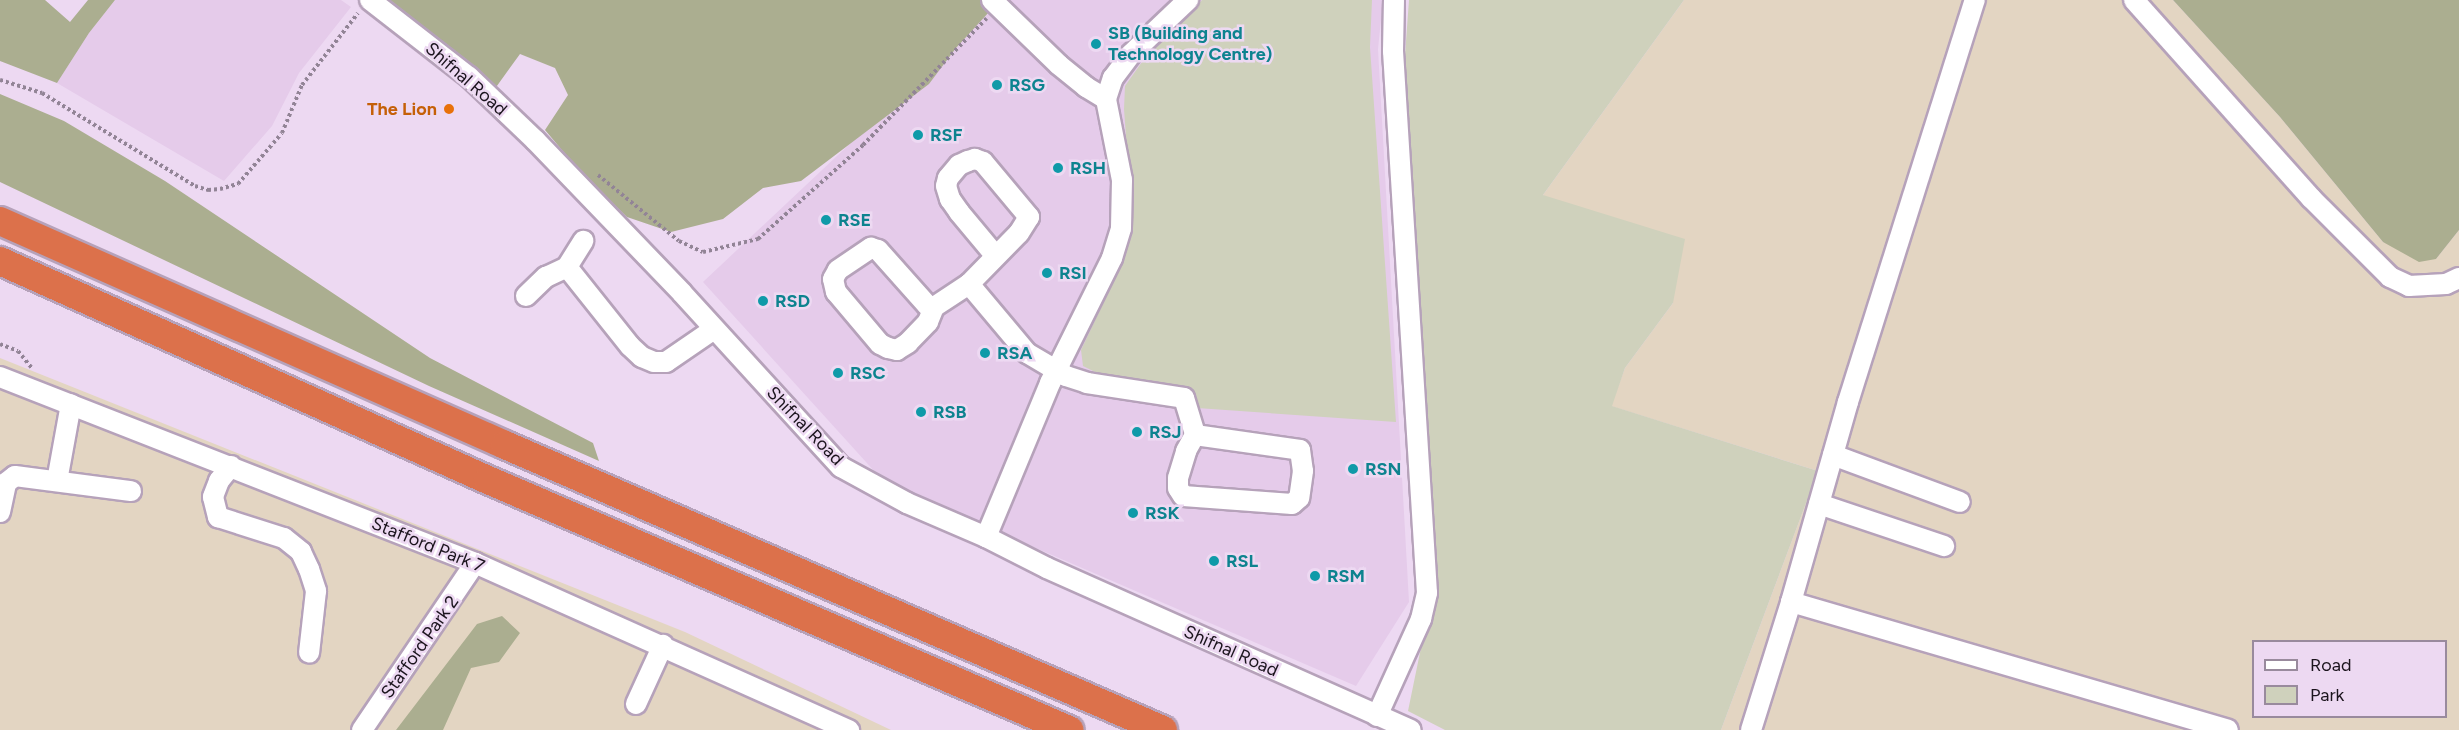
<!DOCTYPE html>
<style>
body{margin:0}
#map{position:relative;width:2459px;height:730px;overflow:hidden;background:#edd9f2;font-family:Figtree,sans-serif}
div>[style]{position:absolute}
.built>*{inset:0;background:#e5cbea}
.industrial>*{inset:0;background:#e3d5c2}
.green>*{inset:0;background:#cfd1bc}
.forest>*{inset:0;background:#abae90}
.path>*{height:4px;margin-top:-2px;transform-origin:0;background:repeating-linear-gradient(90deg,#928496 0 3px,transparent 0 6px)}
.roads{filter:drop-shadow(2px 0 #b6a2ba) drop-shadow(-2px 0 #b6a2ba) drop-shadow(0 2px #b6a2ba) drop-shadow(0 -2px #b6a2ba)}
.minor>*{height:20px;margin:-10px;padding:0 10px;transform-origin:10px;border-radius:10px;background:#fff}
.highway>*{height:28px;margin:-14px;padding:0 14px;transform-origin:14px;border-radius:14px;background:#dc714b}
.dots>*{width:16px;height:16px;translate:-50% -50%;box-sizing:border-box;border:3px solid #edd9f2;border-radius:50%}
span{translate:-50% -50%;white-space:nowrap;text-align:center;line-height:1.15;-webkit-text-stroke:5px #edd9f2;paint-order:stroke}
.culture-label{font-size:18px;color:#0d838f;font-weight:700}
.left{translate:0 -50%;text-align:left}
.street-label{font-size:18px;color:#1b141d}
.food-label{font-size:18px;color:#c56008;font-weight:700}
.right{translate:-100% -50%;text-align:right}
.legend{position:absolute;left:2252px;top:640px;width:195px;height:78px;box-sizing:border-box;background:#edd9f2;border:2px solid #998a9d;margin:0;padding:8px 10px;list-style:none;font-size:18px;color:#1b141d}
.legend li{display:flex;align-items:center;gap:12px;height:30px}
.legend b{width:30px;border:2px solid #998a9d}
</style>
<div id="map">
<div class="built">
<i style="clip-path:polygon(115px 0,341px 0,351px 7px,299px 73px,272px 126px,224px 181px,57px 83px,89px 33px)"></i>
<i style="clip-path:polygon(981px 0,1383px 0,1378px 49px,1409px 602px,1356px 686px,885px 483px,703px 282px,990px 12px)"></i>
</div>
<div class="industrial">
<i style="clip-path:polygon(evenodd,1684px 0,2173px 0,2280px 117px,2383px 242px,2436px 259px,2459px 230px,2459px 730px,1721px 730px,1818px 471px,1611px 406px,1625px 368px,1673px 303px,1543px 195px,1684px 0,2254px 642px,2446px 642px,2446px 716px,2254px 716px,2254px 642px)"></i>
<i style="clip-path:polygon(0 358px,685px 632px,891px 730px,0 730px)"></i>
</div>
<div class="green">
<i style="clip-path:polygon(1202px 0,1372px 0,1370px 47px,1396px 422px,1197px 408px,1196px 395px,1170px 384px,1099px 374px,1083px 366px,1081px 350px,1107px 295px,1133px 232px,1124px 109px,1125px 86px,1142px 62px)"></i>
<i style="clip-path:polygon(1409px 0,1684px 0,1543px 195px,1685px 239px,1673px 303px,1625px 368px,1612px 406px,1818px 471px,1721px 730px,1445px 730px,1408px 711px,1432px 594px,1405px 55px)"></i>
</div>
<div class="forest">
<i style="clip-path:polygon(0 0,45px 0,70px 22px,88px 0,115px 0,89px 33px,57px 83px,0 61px)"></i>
<i style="clip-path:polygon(382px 0,981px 0,990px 11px,956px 48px,929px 84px,801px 181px,763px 188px,723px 219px,671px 232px,627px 217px,583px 175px,545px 130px,568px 95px,555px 68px,520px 54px,494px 90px)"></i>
<i style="clip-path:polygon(2173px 0,2459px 0,2459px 230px,2436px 259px,2419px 262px,2383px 242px,2280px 117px)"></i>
<i style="clip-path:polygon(0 94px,64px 121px,165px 181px,430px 358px,593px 443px,599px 461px,429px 386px,0 182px)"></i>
<i style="clip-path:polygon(502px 616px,520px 633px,499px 662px,471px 668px,443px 730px,396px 730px,477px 624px)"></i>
</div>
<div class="path">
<i style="left:0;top:80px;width:44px;rotate:17.2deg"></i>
<i style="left:42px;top:93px;width:179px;rotate:31.3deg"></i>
<i style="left:195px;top:186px;width:14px;rotate:17deg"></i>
<i style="left:208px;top:190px;width:12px;rotate:-5deg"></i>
<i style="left:220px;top:189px;width:19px;rotate:-16deg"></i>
<i style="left:238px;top:184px;width:67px;rotate:-49.2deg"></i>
<i style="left:282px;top:133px;width:52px;rotate:-67.4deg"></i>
<i style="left:302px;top:85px;width:91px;rotate:-52.1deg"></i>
<i style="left:598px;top:175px;width:104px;rotate:39.2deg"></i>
<i style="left:679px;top:241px;width:26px;rotate:25deg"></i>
<i style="left:703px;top:252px;width:57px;rotate:-13.3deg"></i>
<i style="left:758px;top:239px;width:141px;rotate:-41.8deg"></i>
<i style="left:863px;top:145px;width:177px;rotate:-45.7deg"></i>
<i style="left:0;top:344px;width:19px;rotate:21deg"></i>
<i style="left:18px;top:351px;width:22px;rotate:51deg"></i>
</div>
<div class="roads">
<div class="minor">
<i style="left:370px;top:0;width:125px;rotate:37.9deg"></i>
<i style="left:469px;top:77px;width:91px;rotate:43.7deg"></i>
<i style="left:535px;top:140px;width:212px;rotate:46.1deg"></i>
<i style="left:682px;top:293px;width:236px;rotate:47.6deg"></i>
<i style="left:841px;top:467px;width:75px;rotate:28.6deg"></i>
<i style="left:907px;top:503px;width:86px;rotate:23.3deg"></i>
<i style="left:986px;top:537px;width:68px;rotate:26.9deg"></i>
<i style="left:1047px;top:568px;width:398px;rotate:24deg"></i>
<i style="left:992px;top:0;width:93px;rotate:44.1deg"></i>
<i style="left:1059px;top:65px;width:35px;rotate:39deg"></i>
<i style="left:1086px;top:87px;width:23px;rotate:31deg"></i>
<i style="left:2134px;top:0;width:266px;rotate:48.2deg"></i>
<i style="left:2311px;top:198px;width:112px;rotate:45deg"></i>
<i style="left:2390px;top:277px;width:21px;rotate:25deg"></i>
<i style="left:2409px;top:286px;width:37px;rotate:-3deg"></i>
<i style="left:2446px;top:284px;width:14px;rotate:-25deg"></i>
<i style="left:567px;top:267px;width:101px;rotate:51.4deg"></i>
<i style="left:630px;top:346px;width:16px;rotate:43deg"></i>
<i style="left:642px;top:357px;width:13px;rotate:23deg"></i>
<i style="left:654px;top:362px;width:12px"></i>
<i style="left:666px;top:362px;width:58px;rotate:-34.5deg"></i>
<i style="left:969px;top:284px;width:71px;rotate:-45.6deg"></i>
<i style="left:1019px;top:233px;width:19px;rotate:-58deg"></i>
<i style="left:1029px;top:217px;width:72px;rotate:-129.9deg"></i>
<i style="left:983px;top:162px;width:9px;rotate:-159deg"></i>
<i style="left:975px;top:159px;width:7px;rotate:164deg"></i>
<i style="left:968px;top:161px;width:10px;rotate:156deg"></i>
<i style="left:959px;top:165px;width:17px;rotate:130deg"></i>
<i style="left:948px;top:178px;width:8px;rotate:104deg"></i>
<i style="left:946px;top:186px;width:14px;rotate:73deg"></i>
<i style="left:950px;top:199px;width:16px;rotate:55deg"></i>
<i style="left:959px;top:212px;width:56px;rotate:50.1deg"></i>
<i style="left:526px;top:296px;width:28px;rotate:-44deg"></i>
<i style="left:546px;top:277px;width:23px;rotate:-25deg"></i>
<i style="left:567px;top:267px;width:31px;rotate:-58deg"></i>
<i style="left:934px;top:307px;width:16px;rotate:112deg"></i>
<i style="left:928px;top:322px;width:29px;rotate:134deg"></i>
<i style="left:908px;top:343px;width:13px;rotate:148deg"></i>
<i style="left:897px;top:350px;width:9px;rotate:-167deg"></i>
<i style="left:888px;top:348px;width:9px;rotate:-153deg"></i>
<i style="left:880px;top:344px;width:68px;rotate:-130.2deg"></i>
<i style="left:836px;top:292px;width:13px;rotate:-103deg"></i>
<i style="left:833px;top:279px;width:10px;rotate:-61deg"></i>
<i style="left:838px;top:270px;width:40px;rotate:-34deg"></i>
<i style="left:871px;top:248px;width:7px;rotate:16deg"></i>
<i style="left:878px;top:250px;width:74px;rotate:48.3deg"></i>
<i style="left:927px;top:305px;width:7px;rotate:16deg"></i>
<i style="left:934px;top:307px;width:42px;rotate:-33.3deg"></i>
<i style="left:969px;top:284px;width:90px;rotate:50deg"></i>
<i style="left:1027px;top:353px;width:45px;rotate:30.5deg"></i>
<i style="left:1066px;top:376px;width:22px;rotate:18deg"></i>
<i style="left:1087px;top:383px;width:98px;rotate:8.8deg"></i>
<i style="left:1184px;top:398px;width:39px;rotate:73deg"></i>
<i style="left:1195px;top:435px;width:106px;rotate:8.1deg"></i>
<i style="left:1300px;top:450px;width:21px;rotate:82deg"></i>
<i style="left:1303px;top:471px;width:27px;rotate:98deg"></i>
<i style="left:1299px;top:498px;width:9px;rotate:139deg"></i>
<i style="left:1292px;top:504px;width:109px;rotate:-175.8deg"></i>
<i style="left:1183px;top:496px;width:9px;rotate:-122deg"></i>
<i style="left:1178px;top:488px;width:10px;rotate:-90deg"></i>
<i style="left:1178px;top:478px;width:28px;rotate:-73deg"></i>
<i style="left:1186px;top:451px;width:18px;rotate:-61deg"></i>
<i style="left:0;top:377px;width:510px;rotate:21.38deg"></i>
<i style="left:475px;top:563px;width:410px;rotate:24.1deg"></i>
<i style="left:1833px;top:455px;width:135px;rotate:20.3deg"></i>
<i style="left:231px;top:466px;width:19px;rotate:129deg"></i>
<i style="left:219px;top:481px;width:17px;rotate:111deg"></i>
<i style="left:213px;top:497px;width:21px;rotate:76deg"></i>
<i style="left:218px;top:517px;width:69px;rotate:17.7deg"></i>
<i style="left:284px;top:538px;width:22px;rotate:39deg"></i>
<i style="left:301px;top:552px;width:19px;rotate:65deg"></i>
<i style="left:309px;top:569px;width:23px;rotate:72deg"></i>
<i style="left:316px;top:591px;width:62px;rotate:96.4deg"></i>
<i style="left:57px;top:481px;width:78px;rotate:-79.7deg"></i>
<i style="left:1819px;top:504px;width:132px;rotate:18.6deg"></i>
<i style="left:0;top:512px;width:30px;rotate:-78deg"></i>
<i style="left:6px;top:483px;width:11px;rotate:-38deg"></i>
<i style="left:15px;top:476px;width:117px;rotate:7.4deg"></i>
<i style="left:986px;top:537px;width:167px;rotate:-67.4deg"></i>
<i style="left:1050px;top:383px;width:140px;rotate:-63.6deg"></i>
<i style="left:1112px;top:258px;width:31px;rotate:-73deg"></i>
<i style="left:1121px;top:228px;width:48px;rotate:-88.8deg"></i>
<i style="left:1122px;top:180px;width:83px;rotate:-101.2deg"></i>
<i style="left:1106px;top:99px;width:22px;rotate:-72deg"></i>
<i style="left:1113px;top:78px;width:30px;rotate:-53deg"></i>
<i style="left:1131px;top:54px;width:79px;rotate:-43.5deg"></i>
<i style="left:1791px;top:602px;width:208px;rotate:-74.1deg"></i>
<i style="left:1848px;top:402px;width:422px;rotate:-72.5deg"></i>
<i style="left:636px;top:704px;width:65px;rotate:-65.4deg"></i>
<i style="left:1377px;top:716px;width:107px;rotate:-65.6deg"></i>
<i style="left:1421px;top:619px;width:27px;rotate:-77deg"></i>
<i style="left:1427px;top:593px;width:543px;rotate:-93.59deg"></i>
<i style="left:1393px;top:51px;width:51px;rotate:-88.9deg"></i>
<i style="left:362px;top:730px;width:202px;rotate:-55.9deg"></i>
<i style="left:1751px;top:730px;width:134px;rotate:-72.6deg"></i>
<i style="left:1791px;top:602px;width:455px;rotate:16.3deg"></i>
</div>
<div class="highway">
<i style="left:0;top:221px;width:552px;rotate:23.92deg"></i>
<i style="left:505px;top:445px;width:717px;rotate:23.42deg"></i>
<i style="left:0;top:261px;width:535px;rotate:24.17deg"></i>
<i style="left:488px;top:480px;width:633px;rotate:23.28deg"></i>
</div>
</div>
<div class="dots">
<i style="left:1096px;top:44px;background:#0f9aa8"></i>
<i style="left:997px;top:85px;background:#0f9aa8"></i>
<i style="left:449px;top:109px;background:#e8710a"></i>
<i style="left:918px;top:135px;background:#0f9aa8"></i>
<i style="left:1058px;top:168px;background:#0f9aa8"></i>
<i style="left:826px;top:220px;background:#0f9aa8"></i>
<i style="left:1047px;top:273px;background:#0f9aa8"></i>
<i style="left:763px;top:301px;background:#0f9aa8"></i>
<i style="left:985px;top:353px;background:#0f9aa8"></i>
<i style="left:838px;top:373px;background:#0f9aa8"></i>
<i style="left:921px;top:412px;background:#0f9aa8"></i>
<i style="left:1137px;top:432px;background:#0f9aa8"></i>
<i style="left:1353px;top:469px;background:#0f9aa8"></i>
<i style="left:1133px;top:513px;background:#0f9aa8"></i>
<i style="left:1214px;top:561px;background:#0f9aa8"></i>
<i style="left:1315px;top:576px;background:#0f9aa8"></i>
</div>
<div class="culture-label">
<span class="left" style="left:1108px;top:44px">SB (Building and<br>Technology Centre)</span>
<span class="left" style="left:1009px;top:85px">RSG</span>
<span class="left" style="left:930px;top:135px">RSF</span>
<span class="left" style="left:1070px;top:168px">RSH</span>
<span class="left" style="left:838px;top:220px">RSE</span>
<span class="left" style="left:1059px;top:273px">RSI</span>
<span class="left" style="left:775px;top:301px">RSD</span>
<span class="left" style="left:997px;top:353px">RSA</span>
<span class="left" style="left:850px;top:373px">RSC</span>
<span class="left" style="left:933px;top:412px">RSB</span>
<span class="left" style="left:1149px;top:432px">RSJ</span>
<span class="left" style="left:1365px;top:469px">RSN</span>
<span class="left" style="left:1145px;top:513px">RSK</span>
<span class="left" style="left:1226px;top:561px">RSL</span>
<span class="left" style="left:1327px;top:576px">RSM</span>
</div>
<div class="street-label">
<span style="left:466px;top:79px;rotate:41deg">Shifnal Road</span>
<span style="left:805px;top:426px;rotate:46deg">Shifnal Road</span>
<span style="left:428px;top:545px;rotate:22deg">Stafford Park 7</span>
<span style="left:420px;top:647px;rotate:-55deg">Stafford Park 2</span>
<span style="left:1231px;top:651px;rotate:24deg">Shifnal Road</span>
</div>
<div class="food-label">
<span class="right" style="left:437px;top:109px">The Lion</span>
</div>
<ul class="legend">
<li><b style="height:8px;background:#fff"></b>Road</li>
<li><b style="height:16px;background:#cfd1bc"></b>Park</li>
</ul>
</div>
